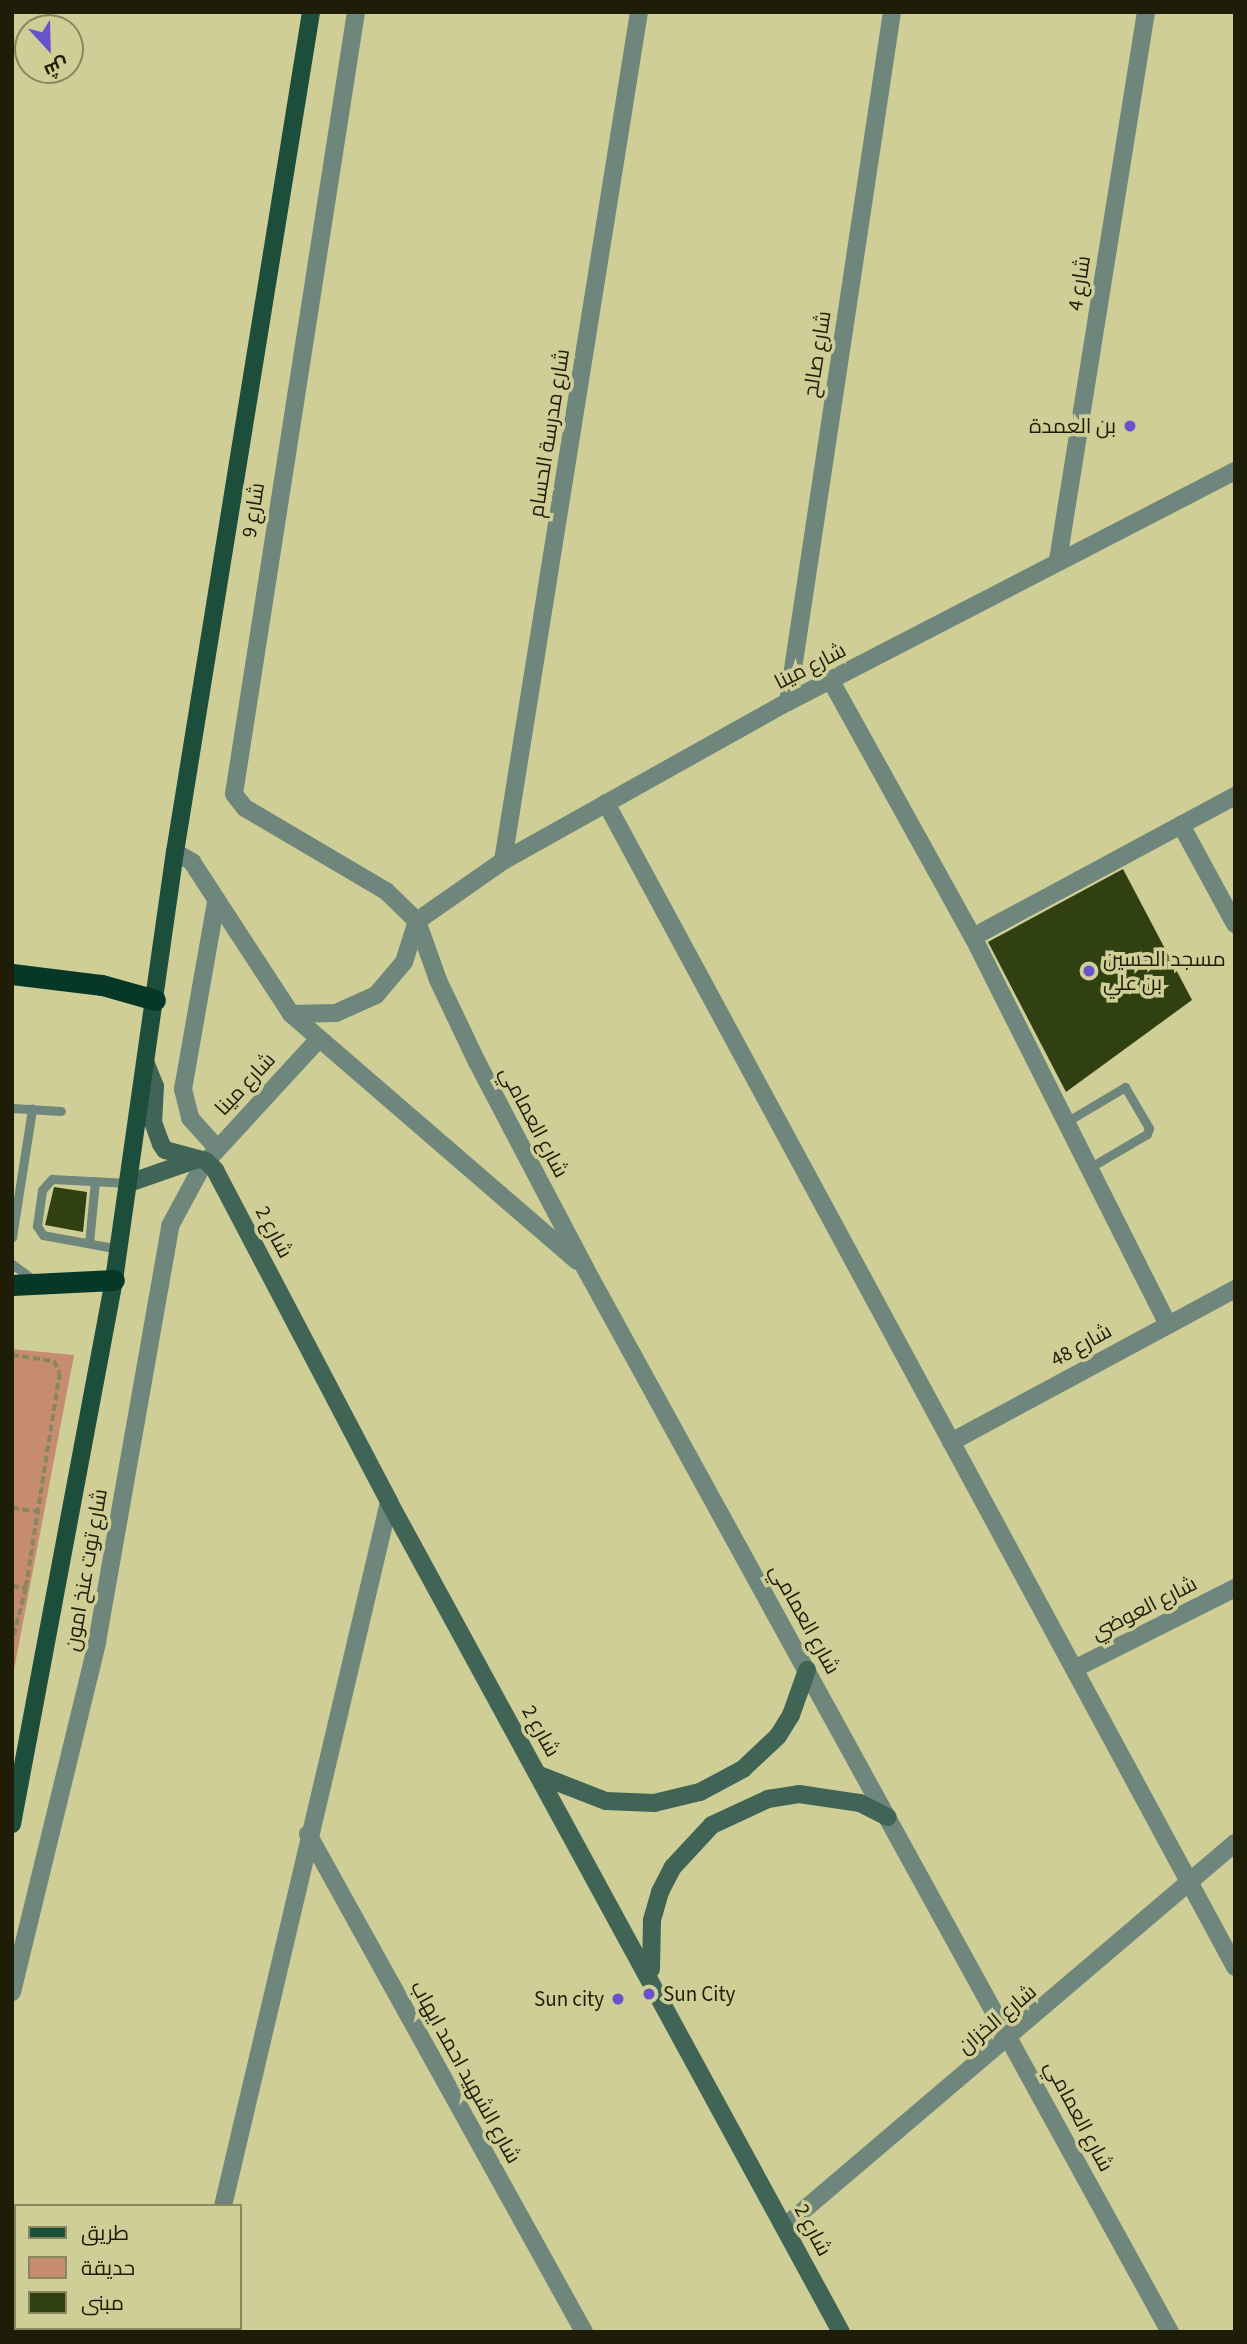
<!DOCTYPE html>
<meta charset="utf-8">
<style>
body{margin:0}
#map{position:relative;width:1247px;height:2344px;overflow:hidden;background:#d0ce97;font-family:"Source Sans 3",Cairo,sans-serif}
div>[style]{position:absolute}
.green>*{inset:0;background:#c58c71}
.building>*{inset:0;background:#304011}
.path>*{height:3.5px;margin-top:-1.75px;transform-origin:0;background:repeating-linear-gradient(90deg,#88865d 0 7px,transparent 0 10.5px)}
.lane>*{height:9px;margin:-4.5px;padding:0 4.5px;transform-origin:4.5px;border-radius:4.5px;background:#6e867b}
.street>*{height:18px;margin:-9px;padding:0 9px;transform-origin:9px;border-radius:9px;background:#6e867b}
.secondary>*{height:18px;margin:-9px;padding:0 9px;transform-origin:9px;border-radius:9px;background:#406556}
.primary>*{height:18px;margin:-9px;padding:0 9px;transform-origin:9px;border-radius:9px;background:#1d4d3b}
.highway>*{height:21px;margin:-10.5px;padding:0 10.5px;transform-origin:10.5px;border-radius:10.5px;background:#073727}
.dots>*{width:19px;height:19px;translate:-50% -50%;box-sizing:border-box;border:4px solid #d0ce97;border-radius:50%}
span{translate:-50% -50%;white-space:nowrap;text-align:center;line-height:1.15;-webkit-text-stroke:7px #d0ce97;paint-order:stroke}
.street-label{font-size:21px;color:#1e1d08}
.poi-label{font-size:21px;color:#1e1d08}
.right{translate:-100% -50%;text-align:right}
.left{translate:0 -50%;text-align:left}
.frame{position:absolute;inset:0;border:14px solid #1e1d08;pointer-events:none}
.legend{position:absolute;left:14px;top:2204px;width:228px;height:126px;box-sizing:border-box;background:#d0ce97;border:2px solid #89875e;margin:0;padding:9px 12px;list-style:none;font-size:21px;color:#1e1d08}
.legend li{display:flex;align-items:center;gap:14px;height:35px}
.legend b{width:35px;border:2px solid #89875e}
.north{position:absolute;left:14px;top:14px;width:70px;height:70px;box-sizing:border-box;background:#d0ce97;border:2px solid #89875e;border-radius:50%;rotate:158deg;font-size:19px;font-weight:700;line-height:28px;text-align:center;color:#1e1d08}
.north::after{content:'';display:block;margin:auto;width:24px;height:32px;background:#6753cc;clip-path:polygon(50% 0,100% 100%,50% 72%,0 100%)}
</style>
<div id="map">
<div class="green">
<i style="clip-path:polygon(12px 1349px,74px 1355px,12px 1680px)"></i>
</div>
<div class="building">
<i style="clip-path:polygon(1123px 869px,1192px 1000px,1066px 1092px,988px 942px)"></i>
<i style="clip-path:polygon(54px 1187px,87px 1192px,83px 1232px,45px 1225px)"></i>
</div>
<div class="path">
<i style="left:12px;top:1355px;width:42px;rotate:8.1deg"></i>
<i style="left:54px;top:1361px;width:13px;rotate:63deg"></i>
<i style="left:60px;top:1373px;width:218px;rotate:99deg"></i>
<i style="left:26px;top:1588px;width:58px;rotate:104deg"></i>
<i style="left:12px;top:1508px;width:28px;rotate:8deg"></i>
<i style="left:12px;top:1586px;width:14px;rotate:8deg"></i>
</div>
<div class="lane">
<i style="left:12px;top:1108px;width:49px;rotate:3.5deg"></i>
<i style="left:1066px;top:1122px;width:69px;rotate:-30.7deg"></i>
<i style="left:1125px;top:1087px;width:48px;rotate:59.7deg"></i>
<i style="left:1149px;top:1128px;width:6px;rotate:108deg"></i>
<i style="left:1147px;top:1134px;width:67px;rotate:149.6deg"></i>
<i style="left:12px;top:1237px;width:130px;rotate:-81.1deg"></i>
<i style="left:89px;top:1243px;width:62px;rotate:-84.5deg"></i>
<i style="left:119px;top:1249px;width:77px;rotate:-169.6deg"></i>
<i style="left:43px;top:1235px;width:11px;rotate:-124deg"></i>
<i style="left:37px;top:1226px;width:36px;rotate:-82deg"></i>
<i style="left:42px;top:1190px;width:15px;rotate:-48deg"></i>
<i style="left:52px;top:1179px;width:77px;rotate:3deg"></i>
<i style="left:12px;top:1264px;width:29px;rotate:36deg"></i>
</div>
<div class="street">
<i style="left:356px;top:12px;width:791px;rotate:98.87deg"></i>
<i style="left:234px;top:794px;width:18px;rotate:52deg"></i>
<i style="left:245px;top:808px;width:164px;rotate:30.5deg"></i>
<i style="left:386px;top:891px;width:43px;rotate:44.1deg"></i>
<i style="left:417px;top:921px;width:63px;rotate:70.4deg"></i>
<i style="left:438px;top:980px;width:91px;rotate:64.6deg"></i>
<i style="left:477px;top:1062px;width:233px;rotate:62.3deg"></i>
<i style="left:585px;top:1268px;width:1214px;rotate:61.2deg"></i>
<i style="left:1058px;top:560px;width:555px;rotate:-80.88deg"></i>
<i style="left:831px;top:681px;width:293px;rotate:61deg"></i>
<i style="left:973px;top:937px;width:433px;rotate:63.3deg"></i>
<i style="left:788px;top:702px;width:698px;rotate:-81.43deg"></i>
<i style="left:606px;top:803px;width:1323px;rotate:61.61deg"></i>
<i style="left:1181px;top:825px;width:113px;rotate:61.4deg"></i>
<i style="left:175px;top:852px;width:20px;rotate:30deg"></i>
<i style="left:192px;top:862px;width:181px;rotate:56.9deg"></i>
<i style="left:291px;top:1014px;width:378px;rotate:40.8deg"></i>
<i style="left:503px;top:861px;width:860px;rotate:-80.9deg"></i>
<i style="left:216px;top:902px;width:190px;rotate:100deg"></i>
<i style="left:183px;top:1089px;width:30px;rotate:76deg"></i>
<i style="left:190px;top:1118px;width:40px;rotate:48deg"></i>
<i style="left:417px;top:921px;width:105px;rotate:-34.9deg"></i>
<i style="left:503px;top:861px;width:326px;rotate:-29.2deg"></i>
<i style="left:788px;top:702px;width:503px;rotate:-27.33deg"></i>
<i style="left:973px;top:937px;width:298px;rotate:-28.3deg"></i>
<i style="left:291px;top:1014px;width:45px;rotate:-1.3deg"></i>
<i style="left:336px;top:1013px;width:44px;rotate:-24.2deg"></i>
<i style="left:376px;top:995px;width:43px;rotate:-49.7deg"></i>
<i style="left:404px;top:962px;width:43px;rotate:-72.4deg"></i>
<i style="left:951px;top:1442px;width:323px;rotate:-28.3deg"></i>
<i style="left:1074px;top:1669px;width:180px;rotate:-26.7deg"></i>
<i style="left:308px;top:1834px;width:569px;rotate:61deg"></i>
<i style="left:12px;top:1992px;width:360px;rotate:-76.3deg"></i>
<i style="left:97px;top:1642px;width:422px;rotate:-80deg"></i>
<i style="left:170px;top:1226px;width:69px;rotate:-61.6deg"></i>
<i style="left:203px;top:1165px;width:170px;rotate:-47.4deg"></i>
<i style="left:223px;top:2206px;width:723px;rotate:-76.73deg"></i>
<i style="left:785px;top:2226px;width:591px;rotate:-40.4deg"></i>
<i style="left:194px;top:2332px;width:4px;rotate:-76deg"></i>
</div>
<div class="secondary">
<i style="left:146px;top:1064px;width:24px;rotate:68deg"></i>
<i style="left:155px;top:1086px;width:36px;rotate:93deg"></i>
<i style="left:153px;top:1122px;width:23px;rotate:70deg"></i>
<i style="left:161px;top:1144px;width:7px;rotate:56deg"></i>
<i style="left:165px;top:1150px;width:42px;rotate:15deg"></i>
<i style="left:206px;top:1161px;width:13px;rotate:45deg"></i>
<i style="left:215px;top:1170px;width:375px;rotate:62.3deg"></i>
<i style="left:389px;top:1502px;width:945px;rotate:61.43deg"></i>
<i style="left:129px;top:1183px;width:73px;rotate:-19.2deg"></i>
<i style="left:539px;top:1775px;width:72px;rotate:21.2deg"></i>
<i style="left:606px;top:1801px;width:48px;rotate:2.4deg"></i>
<i style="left:654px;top:1803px;width:47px;rotate:-13.4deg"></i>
<i style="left:700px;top:1792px;width:49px;rotate:-28.1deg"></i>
<i style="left:743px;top:1769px;width:48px;rotate:-43.3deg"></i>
<i style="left:778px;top:1736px;width:25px;rotate:-58deg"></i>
<i style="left:791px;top:1715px;width:48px;rotate:-70.4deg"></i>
<i style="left:651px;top:1969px;width:49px;rotate:-88.8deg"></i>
<i style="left:652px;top:1920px;width:29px;rotate:-74deg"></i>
<i style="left:660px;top:1892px;width:28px;rotate:-63deg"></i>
<i style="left:673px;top:1867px;width:57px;rotate:-47.1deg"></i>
<i style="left:712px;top:1825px;width:62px;rotate:-24.9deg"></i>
<i style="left:768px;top:1799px;width:31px;rotate:-9deg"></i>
<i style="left:799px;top:1794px;width:62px;rotate:8.4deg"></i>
<i style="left:860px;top:1803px;width:31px;rotate:27deg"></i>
</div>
<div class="primary">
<i style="left:12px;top:1824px;width:553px;rotate:-79.38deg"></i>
<i style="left:114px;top:1280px;width:432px;rotate:-81.9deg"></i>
<i style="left:175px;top:852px;width:851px;rotate:-80.8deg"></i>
</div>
<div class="highway">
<i style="left:12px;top:974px;width:91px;rotate:7deg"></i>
<i style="left:102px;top:985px;width:55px;rotate:15.8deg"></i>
<i style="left:12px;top:1285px;width:102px;rotate:-2.8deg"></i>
</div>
<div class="dots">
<i style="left:1130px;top:426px;background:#6753cc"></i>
<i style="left:1089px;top:971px;background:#6753cc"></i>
<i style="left:649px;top:1994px;background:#6753cc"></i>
<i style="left:618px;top:1999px;background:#6753cc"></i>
</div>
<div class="street-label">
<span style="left:1079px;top:283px;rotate:-81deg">شارع 4</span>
<span style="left:817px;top:354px;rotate:-81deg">شارع صالح</span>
<span style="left:549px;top:433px;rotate:-81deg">شارع مدرسة الحسام</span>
<span style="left:253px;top:510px;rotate:-81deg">شارع 9</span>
<span style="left:810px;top:666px;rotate:-27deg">شارع مينا</span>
<span style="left:245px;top:1084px;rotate:-47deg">شارع مينا</span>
<span style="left:534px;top:1122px;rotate:62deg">شارع العمامي</span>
<span style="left:274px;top:1232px;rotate:62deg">شارع 2</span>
<span style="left:1081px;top:1345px;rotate:-29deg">شارع 48</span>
<span style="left:86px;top:1570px;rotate:-80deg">شارع توت عنخ امون</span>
<span style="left:1144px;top:1608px;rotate:-27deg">شارع العوضي</span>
<span style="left:805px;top:1619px;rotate:61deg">شارع العمامي</span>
<span style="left:541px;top:1731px;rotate:61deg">شارع 2</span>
<span style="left:997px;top:2019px;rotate:-40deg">شارع الخزان</span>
<span style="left:466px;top:2072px;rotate:61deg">شارع الشهيد احمد ايهاب</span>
<span style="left:1079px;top:2116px;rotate:62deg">شارع العمامي</span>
<span style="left:813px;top:2230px;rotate:62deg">شارع 2</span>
</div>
<div class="poi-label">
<span class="right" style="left:1116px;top:426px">بن العمدة</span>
<span class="left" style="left:1103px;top:971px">مسجد الحسين<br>بن علي</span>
<span class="left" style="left:663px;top:1994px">Sun City</span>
<span class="right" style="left:604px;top:1999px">Sun city</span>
</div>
<div class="frame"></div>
<ul class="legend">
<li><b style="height:9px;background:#1d4d3b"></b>طريق</li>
<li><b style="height:19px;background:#c58c71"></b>حديقة</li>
<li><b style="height:19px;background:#304011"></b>مبنى</li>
</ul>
<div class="north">ش</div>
</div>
